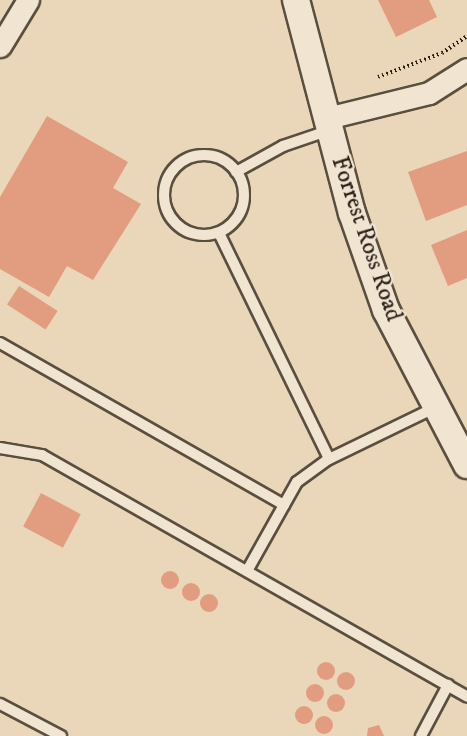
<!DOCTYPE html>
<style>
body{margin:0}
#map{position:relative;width:467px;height:736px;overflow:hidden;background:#ead6b8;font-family:"IM FELL DW Pica",serif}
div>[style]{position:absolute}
.building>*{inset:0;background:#e29c80;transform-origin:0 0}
.round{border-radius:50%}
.path>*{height:4px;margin-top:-2px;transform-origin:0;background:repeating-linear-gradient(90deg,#2a2017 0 1.5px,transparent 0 4.5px)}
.roads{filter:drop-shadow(2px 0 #5a4e3f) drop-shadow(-2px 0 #5a4e3f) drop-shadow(0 2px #5a4e3f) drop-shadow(0 -2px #5a4e3f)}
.service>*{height:10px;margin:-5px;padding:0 5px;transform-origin:5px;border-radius:5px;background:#f1e4d1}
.service>.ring{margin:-5px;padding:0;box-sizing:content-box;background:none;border:10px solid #f1e4d1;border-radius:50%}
.minor>*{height:21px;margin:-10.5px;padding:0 10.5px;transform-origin:10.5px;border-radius:10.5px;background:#f1e4d1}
.tertiary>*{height:26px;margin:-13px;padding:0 13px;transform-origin:13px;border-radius:13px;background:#f1e4d1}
span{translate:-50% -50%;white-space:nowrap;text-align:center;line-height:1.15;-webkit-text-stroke:4.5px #f1e4d1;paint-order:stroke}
.street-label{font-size:24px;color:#2a2017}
</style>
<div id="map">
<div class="building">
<i style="clip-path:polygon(378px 0,429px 0,437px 17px,396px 37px)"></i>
<i style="clip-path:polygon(47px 116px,128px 162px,113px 188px,141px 204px,93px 280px,67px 266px,49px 297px,0 269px,0 197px)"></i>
<i style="clip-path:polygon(467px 151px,467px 205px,426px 221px,408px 172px)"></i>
<i style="clip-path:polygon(467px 230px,467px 278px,448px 286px,431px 245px)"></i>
<i style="left:19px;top:286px;width:46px;height:22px;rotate:33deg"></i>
<i style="left:41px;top:493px;width:45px;height:38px;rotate:28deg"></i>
<i class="round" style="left:161px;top:571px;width:18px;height:18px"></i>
<i class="round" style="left:182px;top:583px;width:18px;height:18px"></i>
<i class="round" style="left:200px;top:594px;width:18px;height:18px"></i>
<i class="round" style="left:317px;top:662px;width:18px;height:18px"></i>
<i class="round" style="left:337px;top:672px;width:18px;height:18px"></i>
<i class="round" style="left:306px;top:684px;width:18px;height:18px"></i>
<i class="round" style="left:327px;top:694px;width:18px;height:18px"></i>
<i class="round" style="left:295px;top:706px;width:18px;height:18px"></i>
<i class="round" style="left:315px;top:716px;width:18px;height:18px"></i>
<i style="clip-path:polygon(379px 725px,384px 736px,367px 736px,368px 728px)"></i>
</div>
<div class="path">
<i style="left:378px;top:77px;width:68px;rotate:-20.6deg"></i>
<i style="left:442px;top:53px;width:30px;rotate:-34deg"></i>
</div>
<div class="roads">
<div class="service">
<i class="ring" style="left:164px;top:155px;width:70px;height:70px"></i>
<i style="left:236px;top:172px;width:54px;rotate:-29deg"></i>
<i style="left:283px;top:146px;width:50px;rotate:-18.8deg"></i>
<i style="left:219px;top:233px;width:251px;rotate:64deg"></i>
<i style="left:329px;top:459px;width:117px;rotate:-25.9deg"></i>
<i style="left:0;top:343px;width:327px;rotate:29.7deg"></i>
<i style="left:0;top:448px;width:43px;rotate:9.5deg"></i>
<i style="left:42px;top:455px;width:489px;rotate:29.6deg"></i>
<i style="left:247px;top:571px;width:102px;rotate:-60.7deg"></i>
<i style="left:297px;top:482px;width:39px;rotate:-36deg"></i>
<i style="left:0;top:704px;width:69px;rotate:27.7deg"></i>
<i style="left:421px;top:736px;width:58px;rotate:-62.1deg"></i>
</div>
<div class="minor">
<i style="left:0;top:46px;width:54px;rotate:-58.7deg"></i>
<i style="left:327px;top:118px;width:105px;rotate:-13.8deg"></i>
<i style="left:429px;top:93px;width:45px;rotate:-32.3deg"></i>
</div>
<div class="tertiary">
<i style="left:296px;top:0;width:220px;rotate:75.3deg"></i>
<i style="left:352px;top:213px;width:103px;rotate:70.7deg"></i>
<i style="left:386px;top:310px;width:175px;rotate:62.4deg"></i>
</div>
</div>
<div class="street-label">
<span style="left:366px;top:239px;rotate:71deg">Forrest Ross Road</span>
</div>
</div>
